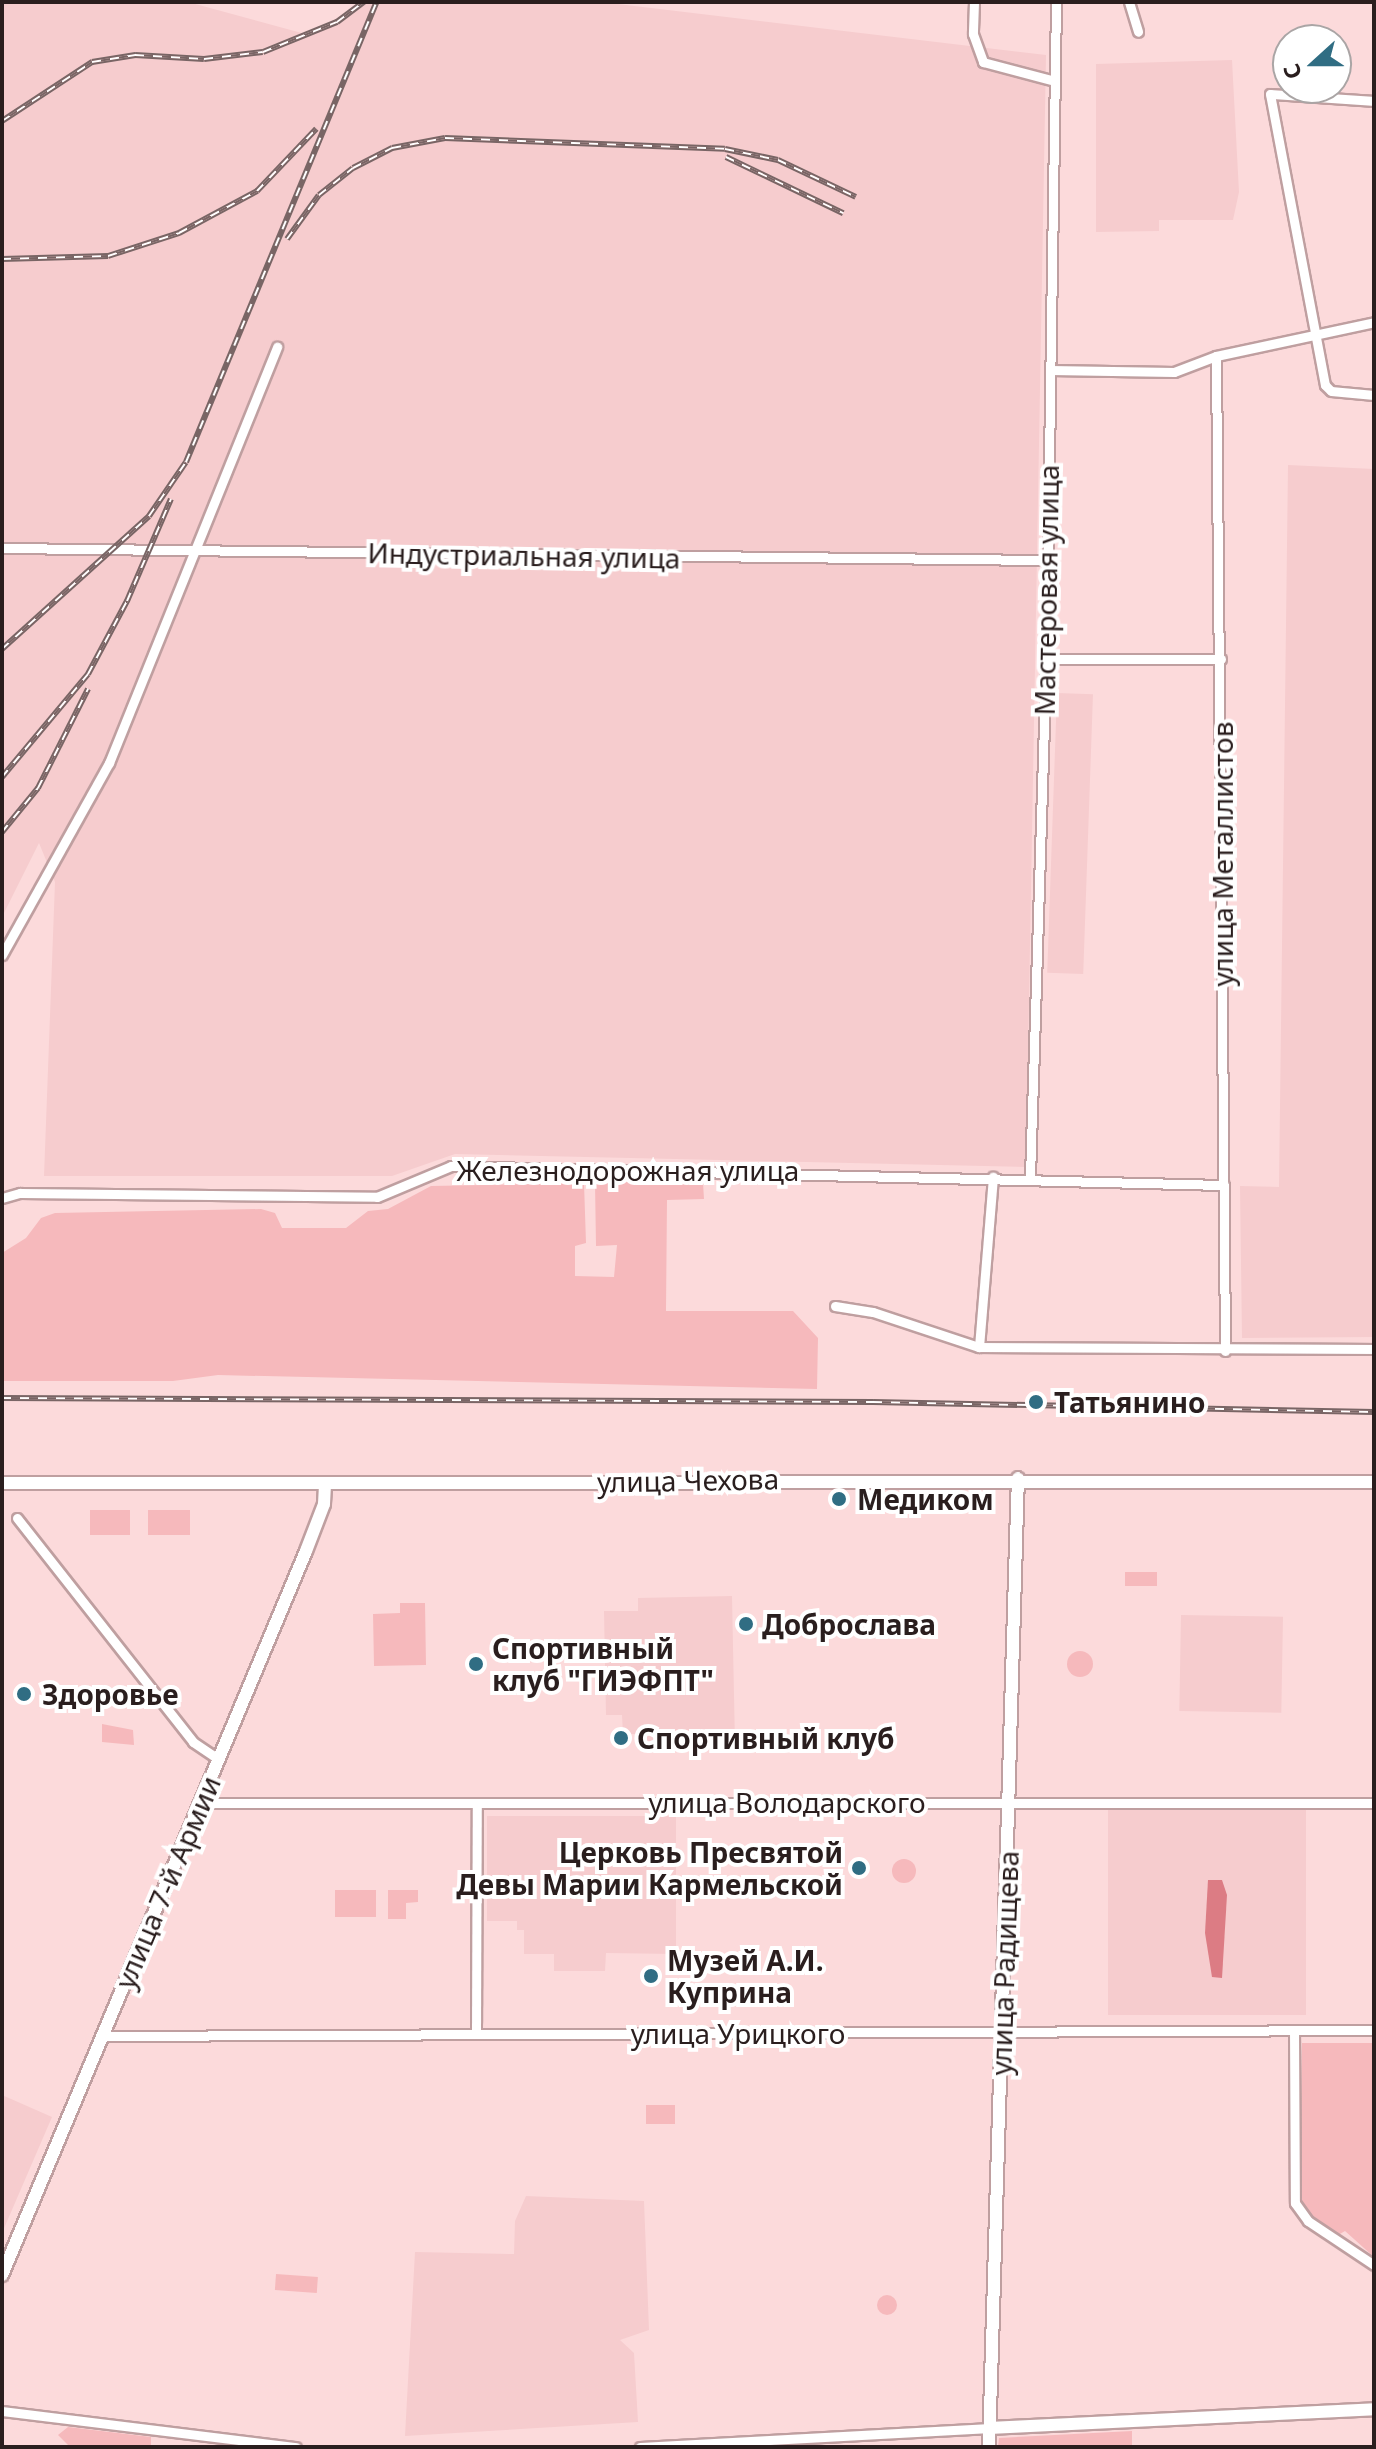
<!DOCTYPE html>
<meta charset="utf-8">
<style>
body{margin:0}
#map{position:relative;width:1376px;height:2449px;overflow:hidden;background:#fcdadb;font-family:"Noto Sans",sans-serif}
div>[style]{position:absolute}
.built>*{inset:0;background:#f6ccce;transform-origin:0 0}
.green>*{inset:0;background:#f6b9bc;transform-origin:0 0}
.round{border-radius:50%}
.water>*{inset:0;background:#dc7c84}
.roads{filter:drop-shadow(2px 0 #bf9fa0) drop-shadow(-2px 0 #bf9fa0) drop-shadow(0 2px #bf9fa0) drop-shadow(0 -2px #bf9fa0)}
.street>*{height:9px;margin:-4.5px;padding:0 4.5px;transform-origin:4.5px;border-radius:4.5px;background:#fff}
.secondary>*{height:12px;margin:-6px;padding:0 6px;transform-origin:6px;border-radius:6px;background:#fff}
.rail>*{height:6px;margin-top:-3px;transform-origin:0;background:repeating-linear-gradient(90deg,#fff 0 9px,#796565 0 18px);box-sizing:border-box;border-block:2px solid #796565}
.dots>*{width:22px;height:22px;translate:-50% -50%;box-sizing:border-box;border:4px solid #fff;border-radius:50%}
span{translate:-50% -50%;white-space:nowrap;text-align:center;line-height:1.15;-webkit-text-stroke:8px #fff;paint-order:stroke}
.street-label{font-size:28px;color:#2a1e1e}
.poi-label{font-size:28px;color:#2a1e1e;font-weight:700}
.left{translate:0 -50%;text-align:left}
.right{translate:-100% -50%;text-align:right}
.frame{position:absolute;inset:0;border:4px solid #2a1e1e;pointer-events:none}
.north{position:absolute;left:1272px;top:24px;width:80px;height:80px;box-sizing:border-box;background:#fff;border:2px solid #aaa5a5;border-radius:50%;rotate:249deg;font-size:22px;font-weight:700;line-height:32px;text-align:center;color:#2a1e1e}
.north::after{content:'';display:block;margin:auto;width:28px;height:36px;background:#306d83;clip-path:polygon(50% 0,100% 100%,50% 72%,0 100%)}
</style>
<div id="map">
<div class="built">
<i style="clip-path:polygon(2px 2px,188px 2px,309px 35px,363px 2px,601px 2px,1046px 55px,1026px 1167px,455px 1154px,392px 1176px,44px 1176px,55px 882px,39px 843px,2px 917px)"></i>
<i style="clip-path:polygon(1232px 60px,1239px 192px,1233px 220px,1159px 220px,1159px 231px,1096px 232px,1096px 64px)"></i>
<i style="clip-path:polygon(1288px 465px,1374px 469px,1374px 1337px,1242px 1338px,1240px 1186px,1279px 1187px)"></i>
<i style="left:1057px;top:693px;width:36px;height:280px;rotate:2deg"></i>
<i style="clip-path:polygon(732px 1596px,735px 1745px,647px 1747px,646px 1734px,623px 1734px,622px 1715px,606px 1715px,604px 1611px,638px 1611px,638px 1598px)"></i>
<i style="left:1181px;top:1615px;width:102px;height:96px;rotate:1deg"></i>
<i style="left:1108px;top:1809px;width:198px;height:206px"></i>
<i style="clip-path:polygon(487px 1816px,676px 1816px,676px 1954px,606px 1953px,605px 1971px,554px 1971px,554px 1954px,524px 1954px,524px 1930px,517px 1930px,517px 1921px,487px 1921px)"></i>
<i style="clip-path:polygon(2px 2095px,52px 2117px,2px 2233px)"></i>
<i style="clip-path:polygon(526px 2196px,644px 2201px,649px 2330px,620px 2340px,634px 2353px,638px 2422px,405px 2436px,415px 2252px,514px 2254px,515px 2221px)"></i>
</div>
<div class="green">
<i style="clip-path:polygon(695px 1179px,703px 1183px,704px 1199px,667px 1200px,666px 1311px,793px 1311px,818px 1338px,817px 1389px,218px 1375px,173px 1381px,2px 1381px,2px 1253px,26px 1238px,41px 1218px,55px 1213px,261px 1209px,275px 1213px,282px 1228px,346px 1228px,368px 1211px,388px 1209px,431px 1186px,584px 1183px,586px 1243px,575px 1246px,575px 1276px,614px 1277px,617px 1245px,596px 1246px,595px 1183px)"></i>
<i style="left:90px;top:1510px;width:40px;height:25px"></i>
<i style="left:148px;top:1510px;width:42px;height:25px"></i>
<i style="left:1125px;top:1572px;width:32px;height:14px"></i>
<i style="clip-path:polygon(400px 1603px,425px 1603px,426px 1665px,374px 1666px,373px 1614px,400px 1613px)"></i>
<i class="round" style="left:1067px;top:1651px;width:26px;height:26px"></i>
<i style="clip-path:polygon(102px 1724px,133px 1730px,134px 1745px,102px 1742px)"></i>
<i class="round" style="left:892px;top:1859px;width:24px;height:24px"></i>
<i style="left:335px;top:1890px;width:41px;height:27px"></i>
<i style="clip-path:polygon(388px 1890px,418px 1890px,418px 1902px,406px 1903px,406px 1919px,388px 1919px)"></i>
<i style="clip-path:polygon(1302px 2043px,1374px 2043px,1374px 2257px,1345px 2231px,1338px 2235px,1309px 2215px,1300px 2199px)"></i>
<i style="left:646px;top:2105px;width:29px;height:19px"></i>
<i style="left:276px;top:2274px;width:42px;height:16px;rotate:4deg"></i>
<i class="round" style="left:877px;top:2295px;width:20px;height:20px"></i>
<i style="clip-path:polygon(68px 2427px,151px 2437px,151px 2447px,70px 2447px,58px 2435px)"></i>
<i style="clip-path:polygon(1132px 2431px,1132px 2447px,998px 2447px,999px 2438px)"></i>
</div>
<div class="water">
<i style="clip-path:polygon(1208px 1880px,1222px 1880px,1227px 1895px,1222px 1978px,1212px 1977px,1205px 1933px)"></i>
</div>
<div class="roads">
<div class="street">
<i style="left:974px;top:2px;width:32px;rotate:92deg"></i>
<i style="left:973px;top:34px;width:30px;rotate:70deg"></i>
<i style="left:983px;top:62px;width:70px;rotate:14.8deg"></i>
<i style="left:1129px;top:2px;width:31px;rotate:73deg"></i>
<i style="left:1374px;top:101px;width:104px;rotate:-176.1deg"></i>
<i style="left:1270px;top:94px;width:296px;rotate:79.3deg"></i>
<i style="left:1325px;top:385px;width:8px;rotate:45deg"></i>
<i style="left:1331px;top:391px;width:43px;rotate:5.3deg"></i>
<i style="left:1216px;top:356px;width:995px;rotate:89.48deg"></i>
<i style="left:1050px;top:370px;width:124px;rotate:0.9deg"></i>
<i style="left:1174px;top:372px;width:45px;rotate:-20.9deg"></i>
<i style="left:1216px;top:356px;width:162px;rotate:-12.1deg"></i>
<i style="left:2px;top:548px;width:1044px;rotate:0.66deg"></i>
<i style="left:1046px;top:659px;width:175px"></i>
<i style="left:2px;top:955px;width:220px;rotate:-60.9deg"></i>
<i style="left:109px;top:763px;width:449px;rotate:-68deg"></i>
<i style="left:1030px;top:1177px;width:518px;rotate:-88.23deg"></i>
<i style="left:1046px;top:659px;width:657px;rotate:-89.13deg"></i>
<i style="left:2px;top:1198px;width:19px;rotate:-16deg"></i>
<i style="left:20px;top:1193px;width:357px;rotate:0.6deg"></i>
<i style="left:377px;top:1197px;width:80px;rotate:-22.7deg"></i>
<i style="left:451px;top:1166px;width:773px;rotate:1.41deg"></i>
<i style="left:835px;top:1306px;width:38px;rotate:9deg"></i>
<i style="left:873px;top:1312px;width:112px;rotate:18.3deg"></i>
<i style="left:979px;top:1347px;width:395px;rotate:0.3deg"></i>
<i style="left:979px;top:1347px;width:171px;rotate:-85.3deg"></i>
<i style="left:17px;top:1518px;width:285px;rotate:51.8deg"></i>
<i style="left:193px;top:1742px;width:30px;rotate:34deg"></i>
<i style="left:201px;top:1803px;width:1173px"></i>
<i style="left:1294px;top:2030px;width:173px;rotate:89.7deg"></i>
<i style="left:1295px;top:2203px;width:22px;rotate:54deg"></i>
<i style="left:1308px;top:2221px;width:79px;rotate:33.7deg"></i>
<i style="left:476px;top:2034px;width:231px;rotate:-89.8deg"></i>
<i style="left:103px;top:2036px;width:1271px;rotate:-0.27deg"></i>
<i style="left:2px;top:2411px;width:296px;rotate:7deg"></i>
<i style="left:640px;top:2447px;width:351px;rotate:-3.1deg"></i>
</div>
<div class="secondary">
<i style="left:2px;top:1483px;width:1372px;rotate:-0.04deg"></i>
<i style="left:2px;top:2275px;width:785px;rotate:-67.22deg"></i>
<i style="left:306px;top:1551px;width:50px;rotate:-69deg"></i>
<i style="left:324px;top:1504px;width:18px;rotate:-87deg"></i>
<i style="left:990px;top:2428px;width:384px;rotate:-2.8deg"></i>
<i style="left:989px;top:2447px;width:969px;rotate:-88.29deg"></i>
</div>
</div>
<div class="rail">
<i style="left:2px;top:121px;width:108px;rotate:-33.2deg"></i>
<i style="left:92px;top:62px;width:44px;rotate:-9.2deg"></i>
<i style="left:135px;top:55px;width:69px;rotate:3.3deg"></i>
<i style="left:204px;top:59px;width:59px;rotate:-6.8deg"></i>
<i style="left:263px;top:52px;width:80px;rotate:-22.1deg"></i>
<i style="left:337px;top:22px;width:34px;rotate:-37deg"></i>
<i style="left:726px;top:157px;width:130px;rotate:25.6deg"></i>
<i style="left:287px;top:239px;width:54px;rotate:-54deg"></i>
<i style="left:319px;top:195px;width:43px;rotate:-38.5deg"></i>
<i style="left:353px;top:168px;width:44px;rotate:-27.1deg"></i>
<i style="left:392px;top:148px;width:54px;rotate:-10.7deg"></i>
<i style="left:445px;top:138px;width:280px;rotate:2.2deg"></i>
<i style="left:725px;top:149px;width:54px;rotate:11.7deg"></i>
<i style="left:778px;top:160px;width:86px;rotate:25.4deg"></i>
<i style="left:2px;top:259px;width:106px;rotate:-1.6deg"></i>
<i style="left:108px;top:256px;width:75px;rotate:-17.9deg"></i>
<i style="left:179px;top:233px;width:89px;rotate:-28.3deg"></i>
<i style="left:257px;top:191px;width:86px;rotate:-46.4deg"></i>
<i style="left:2px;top:649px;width:198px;rotate:-42.1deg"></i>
<i style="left:149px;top:516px;width:65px;rotate:-55.6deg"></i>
<i style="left:186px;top:462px;width:498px;rotate:-67.5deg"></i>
<i style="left:2px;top:777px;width:134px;rotate:-50.1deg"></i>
<i style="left:88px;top:674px;width:83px;rotate:-61.9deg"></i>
<i style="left:127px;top:601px;width:111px;rotate:-66.7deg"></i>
<i style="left:2px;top:832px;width:57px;rotate:-50.7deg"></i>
<i style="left:38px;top:788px;width:111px;rotate:-63.2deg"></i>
<i style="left:2px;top:1398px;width:871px;rotate:0.26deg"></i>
<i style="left:873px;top:1402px;width:501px;rotate:1.14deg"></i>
</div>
<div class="dots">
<i style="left:1036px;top:1402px;background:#306d83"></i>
<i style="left:839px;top:1499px;background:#306d83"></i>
<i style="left:746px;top:1624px;background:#306d83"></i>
<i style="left:476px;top:1664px;background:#306d83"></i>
<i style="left:24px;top:1694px;background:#306d83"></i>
<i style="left:621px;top:1738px;background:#306d83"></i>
<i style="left:859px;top:1868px;background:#306d83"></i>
<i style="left:651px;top:1976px;background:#306d83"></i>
</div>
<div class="street-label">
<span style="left:524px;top:555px;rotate:1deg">Индустриальная улица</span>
<span style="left:1046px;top:590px;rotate:-89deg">Мастеровая улица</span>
<span style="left:1222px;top:854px;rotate:-90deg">улица Металлистов</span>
<span style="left:628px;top:1170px">Железнодорожная улица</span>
<span style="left:688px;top:1480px;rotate:-1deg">улица Чехова</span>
<span style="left:787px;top:1802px">улица Володарского</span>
<span style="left:167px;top:1882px;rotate:-67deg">улица 7-й Армии</span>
<span style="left:1004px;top:1963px;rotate:-88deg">улица Радищева</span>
<span style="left:738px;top:2033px">улица Урицкого</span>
</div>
<div class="poi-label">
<span class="left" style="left:1054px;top:1402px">Татьянино</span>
<span class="left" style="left:857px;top:1499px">Медиком</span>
<span class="left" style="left:762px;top:1624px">Доброслава</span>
<span class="left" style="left:492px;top:1664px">Спортивный<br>клуб "ГИЭФПТ"</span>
<span class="left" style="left:42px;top:1694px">Здоровье</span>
<span class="left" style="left:637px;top:1738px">Спортивный клуб</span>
<span class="right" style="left:843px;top:1868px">Церковь Пресвятой<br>Девы Марии Кармельской</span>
<span class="left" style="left:667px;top:1976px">Музей А.И.<br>Куприна</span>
</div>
<div class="frame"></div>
<div class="north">С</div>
</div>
